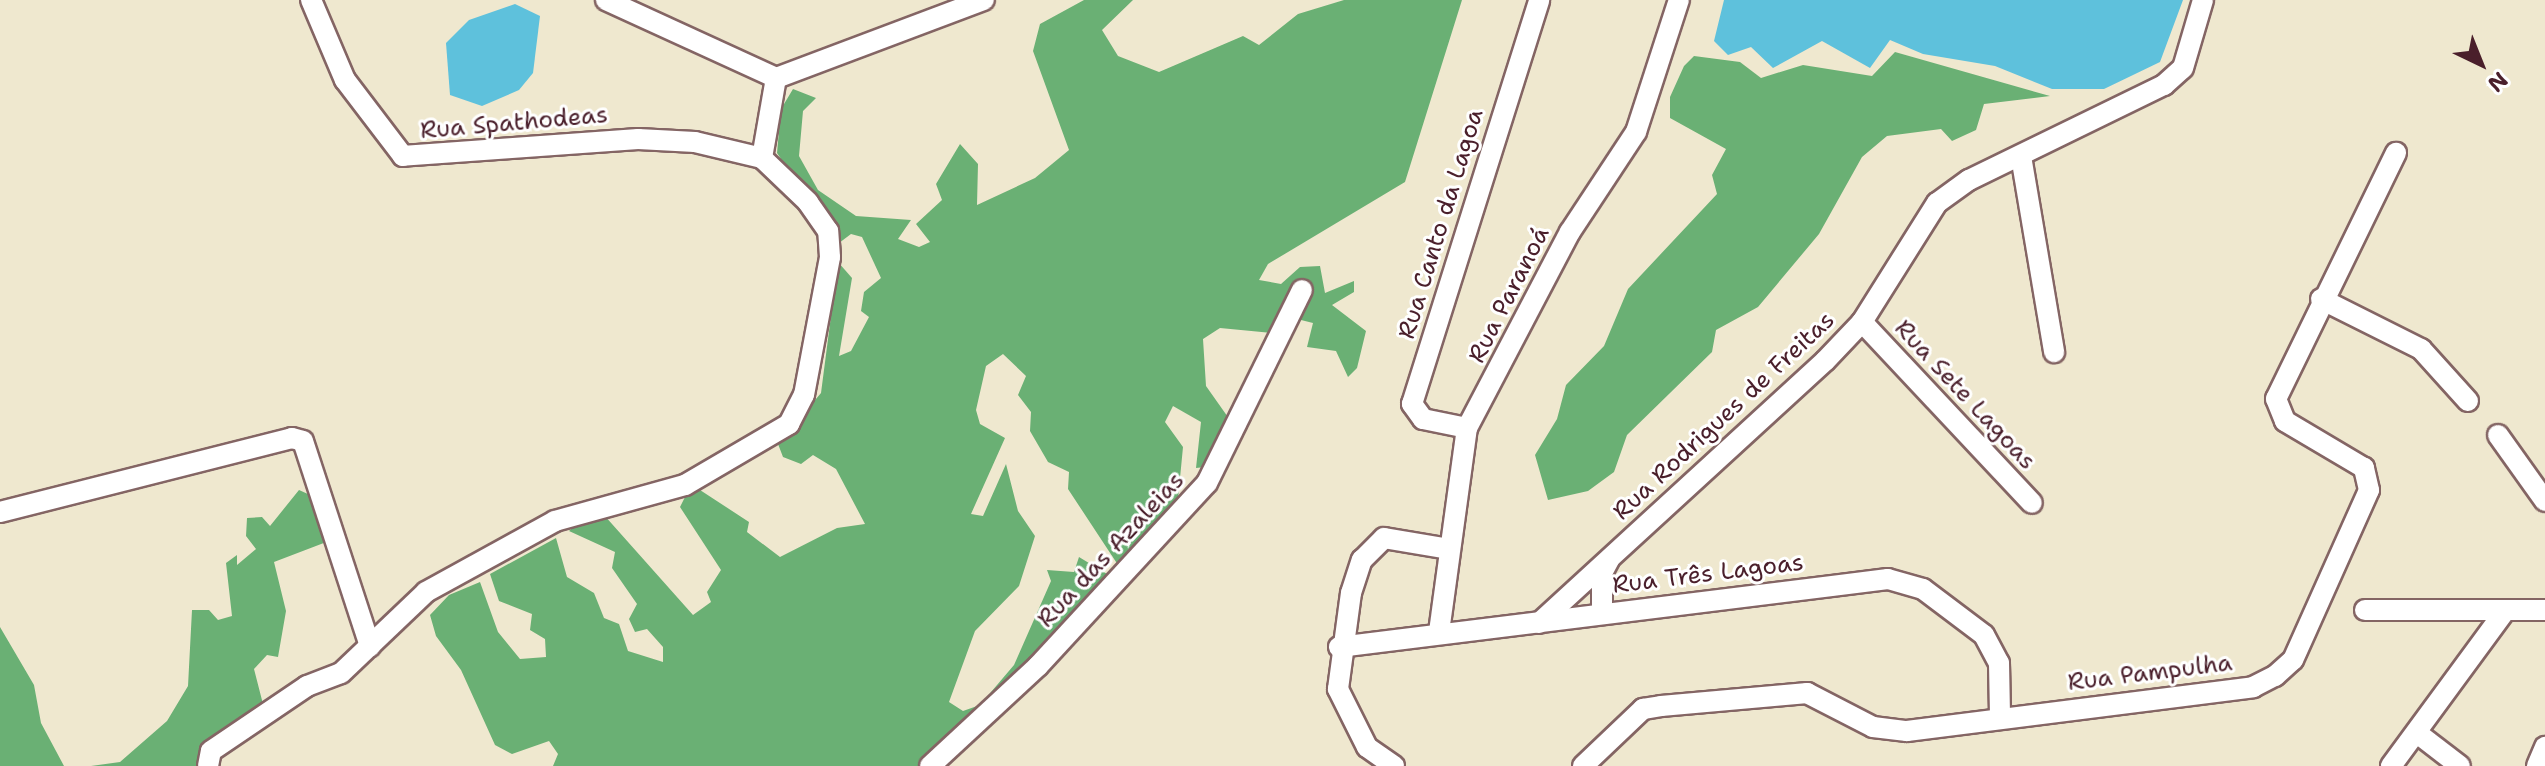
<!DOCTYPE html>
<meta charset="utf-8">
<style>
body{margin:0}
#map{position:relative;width:2545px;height:766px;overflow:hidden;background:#efe8cf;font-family:"Shantell Sans",sans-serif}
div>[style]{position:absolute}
.forest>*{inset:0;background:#6ab074}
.water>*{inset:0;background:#5ec1dc}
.roads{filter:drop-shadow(2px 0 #846564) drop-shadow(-2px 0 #846564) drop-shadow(0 2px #846564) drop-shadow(0 -2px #846564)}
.minor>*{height:20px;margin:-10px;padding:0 10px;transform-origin:10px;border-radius:10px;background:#fff}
span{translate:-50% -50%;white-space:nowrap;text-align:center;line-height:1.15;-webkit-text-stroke:6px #fff;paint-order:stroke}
.street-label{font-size:24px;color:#4a1f2b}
.north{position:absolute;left:2441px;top:24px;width:80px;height:80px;-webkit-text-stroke:6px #fff;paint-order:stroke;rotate:137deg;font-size:22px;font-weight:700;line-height:32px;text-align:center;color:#4a1f2b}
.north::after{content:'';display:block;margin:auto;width:28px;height:36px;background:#4a1f2b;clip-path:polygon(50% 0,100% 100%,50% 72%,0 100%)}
</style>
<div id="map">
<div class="forest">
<i style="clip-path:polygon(1084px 0,1133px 0,1102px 30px,1118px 56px,1159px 72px,1243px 36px,1259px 45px,1298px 14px,1344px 0,1462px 0,1405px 182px,1268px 264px,1259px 280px,1281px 284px,1300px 267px,1320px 266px,1325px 293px,1354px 281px,1354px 292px,1332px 305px,1366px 331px,1357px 368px,1348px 377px,1336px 351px,1307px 347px,1313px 323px,1297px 319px,1301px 281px,1292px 284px,1273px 333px,1220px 328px,1203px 339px,1206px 386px,1230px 420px,1205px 467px,1196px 468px,1201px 422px,1173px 406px,1165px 422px,1183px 447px,1178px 499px,1120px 568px,1068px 489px,1069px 472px,1048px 462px,1030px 431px,1031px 412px,1018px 395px,1026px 376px,1003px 354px,986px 366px,976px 410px,980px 424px,1005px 438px,971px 514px,983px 516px,1006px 464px,1018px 511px,1035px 536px,1019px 586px,975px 631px,949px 702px,963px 711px,980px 705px,1014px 665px,1051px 581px,1047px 570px,1074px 572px,1079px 557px,1107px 574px,1098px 593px,921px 766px,553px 766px,558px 754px,549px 741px,512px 754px,495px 745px,461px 670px,436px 636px,430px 615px,449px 595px,480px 582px,498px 632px,520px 659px,546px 657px,545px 639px,530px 630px,532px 614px,499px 601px,490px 574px,556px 538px,567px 577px,594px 593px,604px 618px,619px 624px,628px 651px,663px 662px,663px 647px,647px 629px,635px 632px,629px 619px,637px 604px,612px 568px,615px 552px,569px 531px,581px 520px,604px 515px,693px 615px,711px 602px,707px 592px,721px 570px,680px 507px,685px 497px,700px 490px,749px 522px,747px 532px,780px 557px,837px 528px,865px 524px,836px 469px,813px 455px,801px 464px,783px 457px,778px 444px,821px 393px,838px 262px,852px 278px,839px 356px,851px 351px,869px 317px,861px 311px,864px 292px,881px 278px,862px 237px,851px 234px,839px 243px,777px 153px,781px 109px,793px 89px,816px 98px,803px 111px,799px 156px,818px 190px,856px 216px,911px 220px,898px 239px,919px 247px,930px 242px,916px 224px,942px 200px,936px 184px,960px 144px,978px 164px,977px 205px,1035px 178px,1069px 150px,1033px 51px,1040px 24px)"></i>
<i style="clip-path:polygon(1895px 52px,2050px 96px,1984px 104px,1976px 130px,1952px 141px,1941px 129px,1887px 136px,1862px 157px,1819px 234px,1758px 307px,1716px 330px,1712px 352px,1627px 435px,1614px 472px,1588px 491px,1548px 500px,1535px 455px,1557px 419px,1566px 385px,1604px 346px,1628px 289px,1717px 194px,1712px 175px,1726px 149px,1670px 118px,1670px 97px,1684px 66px,1694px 56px,1740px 62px,1761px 78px,1803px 65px,1872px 76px)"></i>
<i style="clip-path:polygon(299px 490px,319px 499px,329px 541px,274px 562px,286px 611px,278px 657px,267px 655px,254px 669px,264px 708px,201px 766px,91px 766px,120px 762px,167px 721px,188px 686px,192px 610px,209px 610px,218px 620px,232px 616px,226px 563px,237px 555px,237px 565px,256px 549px,246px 536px,247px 518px,262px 517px,270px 526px)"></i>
<i style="clip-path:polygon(0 627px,34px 685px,41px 723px,64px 766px,0 766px)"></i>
</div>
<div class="water">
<i style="clip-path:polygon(1724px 0,2183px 0,2160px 62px,2104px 89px,2052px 89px,1995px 66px,1923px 54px,1890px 40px,1870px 68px,1822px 41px,1773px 68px,1751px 47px,1728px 55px,1714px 41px)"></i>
<i style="clip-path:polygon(515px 4px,540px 16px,533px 73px,519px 90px,482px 106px,450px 95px,446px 43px,469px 20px)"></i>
</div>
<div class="roads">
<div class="minor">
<i style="left:606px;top:0;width:187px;rotate:24.6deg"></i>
<i style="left:2021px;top:156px;width:199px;rotate:80.4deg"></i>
<i style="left:762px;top:158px;width:81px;rotate:-80.1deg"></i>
<i style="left:776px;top:78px;width:222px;rotate:-20.6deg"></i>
<i style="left:2321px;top:299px;width:112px;rotate:26.6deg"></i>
<i style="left:2421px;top:349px;width:70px;rotate:47.9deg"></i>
<i style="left:1862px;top:322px;width:248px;rotate:46.8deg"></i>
<i style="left:1467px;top:428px;width:45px;rotate:-168.4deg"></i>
<i style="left:1423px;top:419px;width:19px;rotate:-126deg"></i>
<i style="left:1412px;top:404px;width:423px;rotate:-72.5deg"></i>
<i style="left:2498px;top:435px;width:81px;rotate:54.5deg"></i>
<i style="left:0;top:512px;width:301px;rotate:-14.2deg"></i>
<i style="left:292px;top:438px;width:11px;rotate:15deg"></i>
<i style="left:303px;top:441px;width:216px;rotate:71.9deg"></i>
<i style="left:2365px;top:610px;width:180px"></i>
<i style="left:1602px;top:613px;width:40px;rotate:-90deg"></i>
<i style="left:1602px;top:573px;width:15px;rotate:-62deg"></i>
<i style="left:1539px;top:623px;width:388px;rotate:-42.5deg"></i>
<i style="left:1825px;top:361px;width:54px;rotate:-46.5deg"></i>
<i style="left:1862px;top:322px;width:141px;rotate:-57.8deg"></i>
<i style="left:1937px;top:203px;width:39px;rotate:-36deg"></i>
<i style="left:1969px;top:180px;width:217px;rotate:-26deg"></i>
<i style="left:2164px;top:85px;width:25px;rotate:-42deg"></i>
<i style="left:2183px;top:68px;width:71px;rotate:-73.6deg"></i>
<i style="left:1439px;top:632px;width:206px;rotate:-82.2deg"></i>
<i style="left:1467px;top:428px;width:221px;rotate:-62.3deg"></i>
<i style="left:1570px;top:232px;width:120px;rotate:-56.6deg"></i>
<i style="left:1636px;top:132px;width:139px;rotate:-72deg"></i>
<i style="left:1339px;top:647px;width:553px;rotate:-7.06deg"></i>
<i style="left:1888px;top:579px;width:36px;rotate:16deg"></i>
<i style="left:1923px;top:589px;width:76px;rotate:37deg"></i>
<i style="left:1984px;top:635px;width:32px;rotate:62deg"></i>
<i style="left:1999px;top:663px;width:53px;rotate:88.9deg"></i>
<i style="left:2417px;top:733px;width:54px;rotate:37.5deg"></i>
<i style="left:208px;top:766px;width:15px;rotate:-79deg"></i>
<i style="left:211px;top:751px;width:116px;rotate:-34.1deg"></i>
<i style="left:307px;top:686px;width:36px;rotate:-21deg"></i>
<i style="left:341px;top:673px;width:117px;rotate:-43.6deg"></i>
<i style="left:426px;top:592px;width:147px;rotate:-28.8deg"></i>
<i style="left:555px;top:521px;width:135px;rotate:-15.5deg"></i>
<i style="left:685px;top:485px;width:121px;rotate:-30.4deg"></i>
<i style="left:789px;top:424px;width:33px;rotate:-63deg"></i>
<i style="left:804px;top:395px;width:140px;rotate:-79.3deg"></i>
<i style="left:830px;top:257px;width:26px;rotate:-94deg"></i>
<i style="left:828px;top:231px;width:35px;rotate:-125deg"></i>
<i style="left:808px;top:202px;width:64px;rotate:-136.3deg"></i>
<i style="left:762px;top:158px;width:69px;rotate:-166.6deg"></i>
<i style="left:695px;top:142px;width:57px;rotate:-177deg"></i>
<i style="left:638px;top:139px;width:236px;rotate:175.9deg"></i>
<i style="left:403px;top:156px;width:96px;rotate:-127.3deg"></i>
<i style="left:345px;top:80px;width:87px;rotate:-113deg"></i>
<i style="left:930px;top:766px;width:147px;rotate:-42.8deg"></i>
<i style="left:1038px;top:666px;width:249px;rotate:-47.3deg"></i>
<i style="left:1207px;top:483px;width:215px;rotate:-63.8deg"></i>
<i style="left:1394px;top:766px;width:33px;rotate:-145deg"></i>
<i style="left:1367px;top:747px;width:65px;rotate:-116.6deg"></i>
<i style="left:1338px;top:689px;width:97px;rotate:-82.3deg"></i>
<i style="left:1351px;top:593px;width:35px;rotate:-72deg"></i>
<i style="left:1362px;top:560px;width:31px;rotate:-45deg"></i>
<i style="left:1384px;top:538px;width:66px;rotate:9.6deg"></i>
<i style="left:1583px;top:766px;width:83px;rotate:-43.5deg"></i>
<i style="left:1643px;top:709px;width:18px;rotate:-9deg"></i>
<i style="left:1661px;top:706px;width:147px;rotate:-5.1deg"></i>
<i style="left:1807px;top:693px;width:74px;rotate:27.3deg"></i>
<i style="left:1873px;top:727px;width:34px;rotate:7deg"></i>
<i style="left:1907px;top:731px;width:349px;rotate:-7.2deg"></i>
<i style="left:2253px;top:687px;width:25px;rotate:-27deg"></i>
<i style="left:2275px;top:676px;width:24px;rotate:-42deg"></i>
<i style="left:2293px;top:660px;width:186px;rotate:-65.9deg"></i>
<i style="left:2369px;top:490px;width:23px;rotate:-103deg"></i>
<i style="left:2364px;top:468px;width:92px;rotate:-149.3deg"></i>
<i style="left:2285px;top:421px;width:24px;rotate:-112deg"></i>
<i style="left:2276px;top:399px;width:274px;rotate:-64deg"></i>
<i style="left:2391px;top:766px;width:191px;rotate:-53.7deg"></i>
<i style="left:2537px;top:766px;width:21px;rotate:-67deg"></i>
</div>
</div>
<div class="street-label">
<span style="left:514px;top:123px;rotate:-5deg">Rua Spathodeas</span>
<span style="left:1441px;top:224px;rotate:-73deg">Rua Canto da Lagoa</span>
<span style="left:1509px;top:295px;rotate:-63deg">Rua Paranoá</span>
<span style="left:1965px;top:395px;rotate:47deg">Rua Sete Lagoas</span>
<span style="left:1724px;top:416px;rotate:-43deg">Rua Rodrigues de Freitas</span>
<span style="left:1111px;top:550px;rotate:-47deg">Rua das Azaleias</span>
<span style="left:1708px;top:574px;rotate:-7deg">Rua Três Lagoas</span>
<span style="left:2150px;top:673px;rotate:-7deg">Rua Pampulha</span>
</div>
<div class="north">N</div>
</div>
